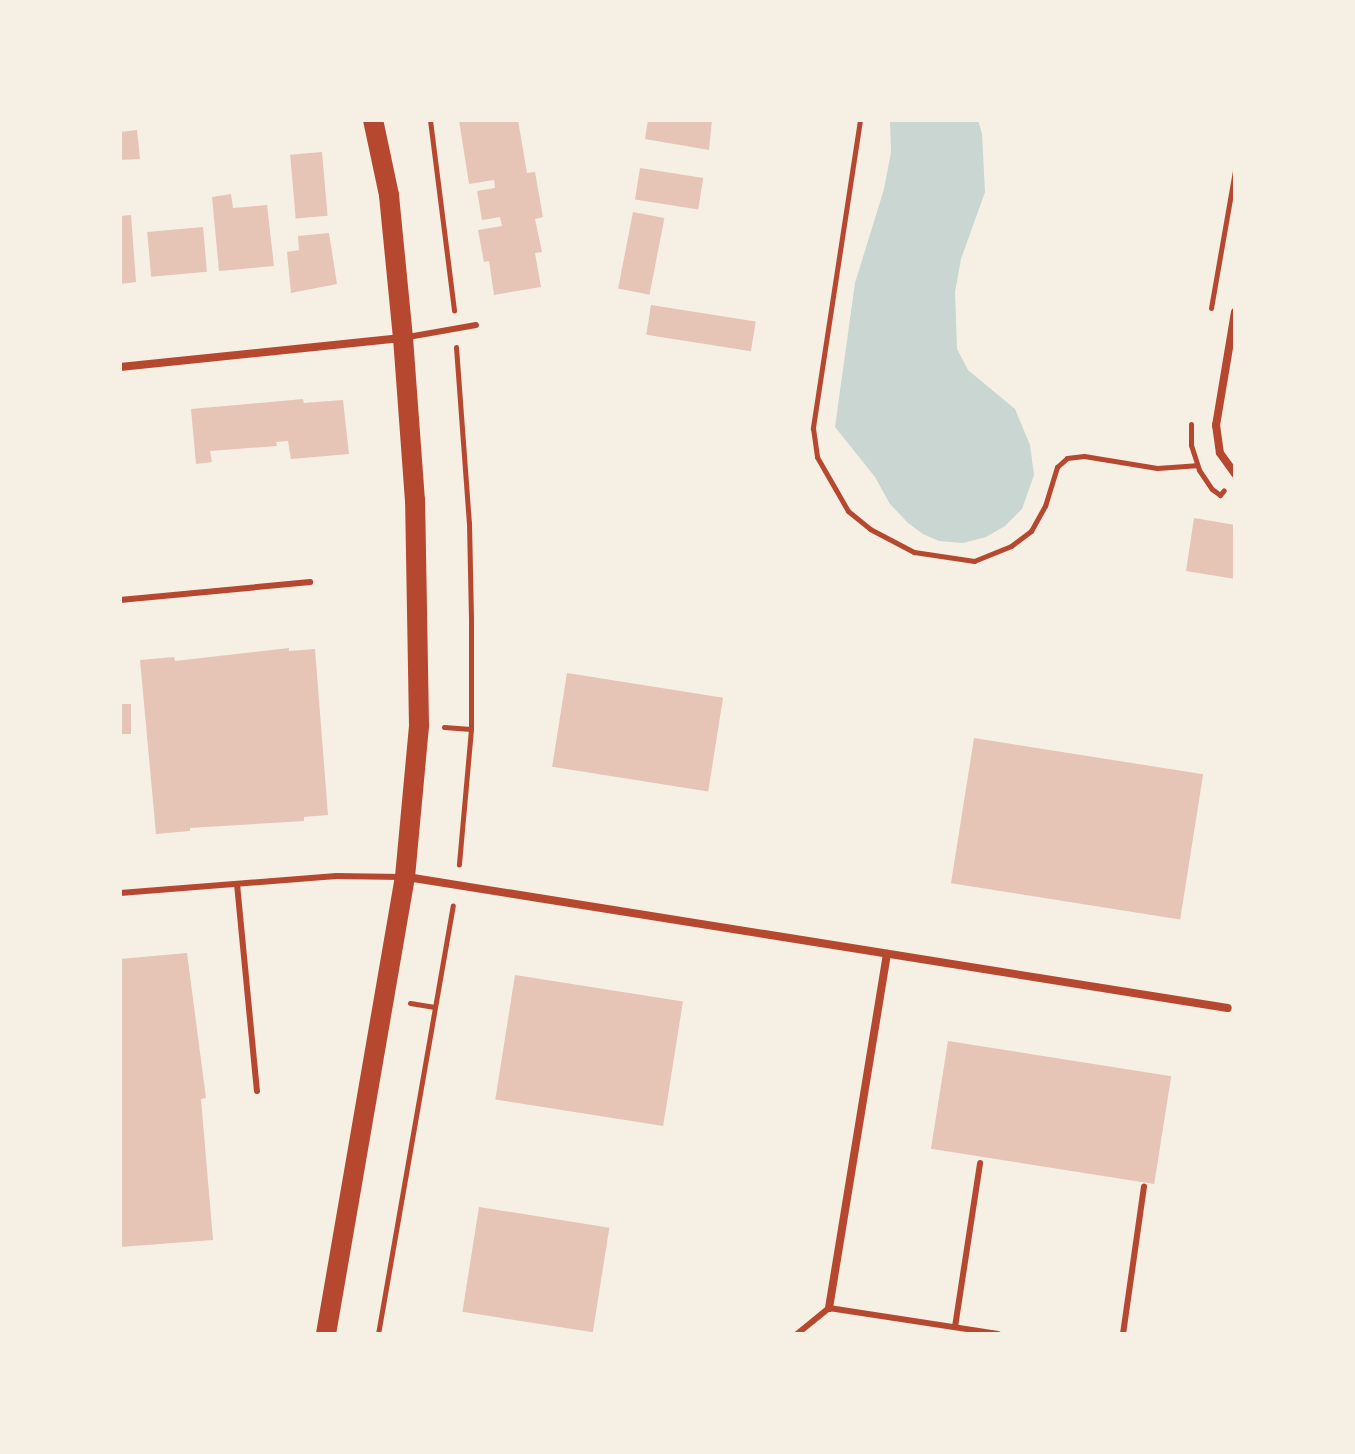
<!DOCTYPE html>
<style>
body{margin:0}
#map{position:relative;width:1355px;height:1454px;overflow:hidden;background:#f6efe4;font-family:Commissioner,sans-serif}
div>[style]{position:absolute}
.water>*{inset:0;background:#c9d6d2}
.building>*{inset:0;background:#e6c5b7;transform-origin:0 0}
.path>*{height:5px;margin:-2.5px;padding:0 2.5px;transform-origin:2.5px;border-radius:2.5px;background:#b5482f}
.service>*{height:6px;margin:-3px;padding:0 3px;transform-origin:3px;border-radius:3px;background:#b5482f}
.minor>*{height:8px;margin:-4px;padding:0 4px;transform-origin:4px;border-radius:4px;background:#b5482f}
.primary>*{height:20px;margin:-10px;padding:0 10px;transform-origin:10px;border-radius:10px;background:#b5482f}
span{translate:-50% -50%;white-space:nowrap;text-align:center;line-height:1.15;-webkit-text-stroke:6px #f6efe4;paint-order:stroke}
.frame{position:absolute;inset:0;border:122px solid #f6efe4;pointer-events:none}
</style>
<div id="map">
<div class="water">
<i style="clip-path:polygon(890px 120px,978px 120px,982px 134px,985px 192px,961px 259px,955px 292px,957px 349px,968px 370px,1015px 409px,1030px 445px,1034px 475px,1022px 509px,1005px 526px,986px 537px,963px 543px,939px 541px,923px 534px,908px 523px,890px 504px,875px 477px,835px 427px,855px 283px,884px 189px,891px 152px)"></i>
</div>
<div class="building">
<i style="clip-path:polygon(459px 120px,518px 120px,527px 173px,535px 172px,543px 217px,535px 219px,542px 252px,535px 253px,541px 287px,494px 295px,489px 261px,484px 262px,478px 230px,502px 226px,500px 217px,482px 220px,477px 191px,495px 188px,494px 180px,469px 184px)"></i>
<i style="clip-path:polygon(648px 120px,712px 120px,709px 150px,645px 139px)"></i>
<i style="clip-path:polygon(137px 130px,140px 159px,120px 160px,120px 132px)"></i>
<i style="left:322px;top:152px;width:64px;height:32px;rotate:85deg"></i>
<i style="left:640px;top:168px;width:64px;height:32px;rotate:9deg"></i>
<i style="clip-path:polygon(231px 194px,233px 208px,267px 205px,274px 266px,219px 271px,212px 197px)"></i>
<i style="left:633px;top:212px;width:32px;height:78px;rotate:11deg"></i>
<i style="clip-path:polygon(131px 215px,136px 282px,120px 284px,120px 216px)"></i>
<i style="left:203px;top:227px;width:45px;height:56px;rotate:85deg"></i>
<i style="clip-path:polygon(329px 233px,337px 284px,291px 293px,287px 252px,299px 250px,298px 236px)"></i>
<i style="left:651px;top:305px;width:106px;height:30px;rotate:9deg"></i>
<i style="clip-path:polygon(303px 399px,304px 403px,343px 400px,349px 454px,291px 459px,288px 441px,276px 442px,277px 446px,210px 451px,212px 462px,196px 464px,191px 409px)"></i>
<i style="clip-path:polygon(1194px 518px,1235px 525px,1235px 579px,1186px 571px)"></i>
<i style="clip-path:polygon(289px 648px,289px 651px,315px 649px,328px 815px,304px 817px,304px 821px,190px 828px,190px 831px,156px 834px,140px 660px,174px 657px,175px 661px)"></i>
<i style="left:567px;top:673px;width:158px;height:95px;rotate:9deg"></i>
<i style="left:120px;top:704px;width:11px;height:30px"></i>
<i style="left:974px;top:738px;width:232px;height:147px;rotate:9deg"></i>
<i style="clip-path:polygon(187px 953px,206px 1098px,201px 1099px,213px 1240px,120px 1247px,120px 959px)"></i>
<i style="left:515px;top:975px;width:170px;height:126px;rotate:9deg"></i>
<i style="left:948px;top:1041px;width:226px;height:109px;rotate:9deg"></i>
<i style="left:479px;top:1207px;width:132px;height:106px;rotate:9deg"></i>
</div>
<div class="path">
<i style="left:430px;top:120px;width:192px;rotate:82.8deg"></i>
<i style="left:860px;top:120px;width:312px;rotate:98.7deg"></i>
<i style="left:813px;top:428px;width:29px;rotate:82deg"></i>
<i style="left:817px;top:457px;width:62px;rotate:60.1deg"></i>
<i style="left:848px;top:511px;width:28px;rotate:39deg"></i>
<i style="left:870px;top:529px;width:50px;rotate:27.6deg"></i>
<i style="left:914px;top:552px;width:61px;rotate:8.5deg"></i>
<i style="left:974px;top:561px;width:40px;rotate:-22deg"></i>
<i style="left:1011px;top:546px;width:25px;rotate:-37deg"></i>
<i style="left:1031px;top:531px;width:29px;rotate:-61deg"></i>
<i style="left:1045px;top:506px;width:41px;rotate:-72.9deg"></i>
<i style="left:1057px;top:467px;width:13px;rotate:-42deg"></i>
<i style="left:1067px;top:458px;width:17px;rotate:-7deg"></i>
<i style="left:1084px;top:456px;width:74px;rotate:9.3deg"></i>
<i style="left:1157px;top:468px;width:39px;rotate:-4deg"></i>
<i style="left:1211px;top:308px;width:139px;rotate:-80.1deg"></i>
<i style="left:456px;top:347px;width:176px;rotate:85.8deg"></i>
<i style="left:469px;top:523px;width:95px;rotate:88.8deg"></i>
<i style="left:471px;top:618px;width:111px;rotate:90deg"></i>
<i style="left:471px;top:729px;width:136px;rotate:95.1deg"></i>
<i style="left:1191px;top:424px;width:21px;rotate:90deg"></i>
<i style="left:1191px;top:445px;width:26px;rotate:72deg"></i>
<i style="left:1199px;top:470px;width:23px;rotate:56deg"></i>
<i style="left:1212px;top:489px;width:10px;rotate:37deg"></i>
<i style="left:1220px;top:495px;width:6px;rotate:-51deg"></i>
<i style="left:444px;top:727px;width:27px;rotate:4deg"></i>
<i style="left:410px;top:1003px;width:25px;rotate:9deg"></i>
<i style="left:378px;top:1334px;width:435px;rotate:-80.1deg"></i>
</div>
<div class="service">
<i style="left:408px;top:337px;width:69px;rotate:-10deg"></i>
<i style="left:120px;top:600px;width:191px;rotate:-5.4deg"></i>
<i style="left:237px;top:884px;width:208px;rotate:84.5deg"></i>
<i style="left:120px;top:893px;width:217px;rotate:-4.5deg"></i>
<i style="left:336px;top:876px;width:66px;rotate:0.9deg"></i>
<i style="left:955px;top:1327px;width:166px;rotate:-81.3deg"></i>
<i style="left:797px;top:1334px;width:41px;rotate:-39.1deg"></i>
<i style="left:829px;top:1308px;width:171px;rotate:8.7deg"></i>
<i style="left:1123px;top:1334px;width:149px;rotate:-81.9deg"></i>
</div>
<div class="minor">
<i style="left:1235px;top:312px;width:115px;rotate:99.5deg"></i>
<i style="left:1216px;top:425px;width:28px;rotate:82deg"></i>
<i style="left:1220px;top:453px;width:26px;rotate:54deg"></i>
<i style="left:120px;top:367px;width:283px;rotate:-5.9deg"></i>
<i style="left:407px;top:877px;width:831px;rotate:9.07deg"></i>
<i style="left:829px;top:1308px;width:359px;rotate:-80.7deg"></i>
</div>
<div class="primary">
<i style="left:326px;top:1334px;width:464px;rotate:-80.2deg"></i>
<i style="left:405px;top:877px;width:153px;rotate:-84.7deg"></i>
<i style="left:419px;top:725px;width:224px;rotate:-91deg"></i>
<i style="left:415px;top:501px;width:163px;rotate:-94.2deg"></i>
<i style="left:403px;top:338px;width:144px;rotate:-95.6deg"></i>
<i style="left:389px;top:195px;width:77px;rotate:-102deg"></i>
</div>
<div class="frame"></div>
</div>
